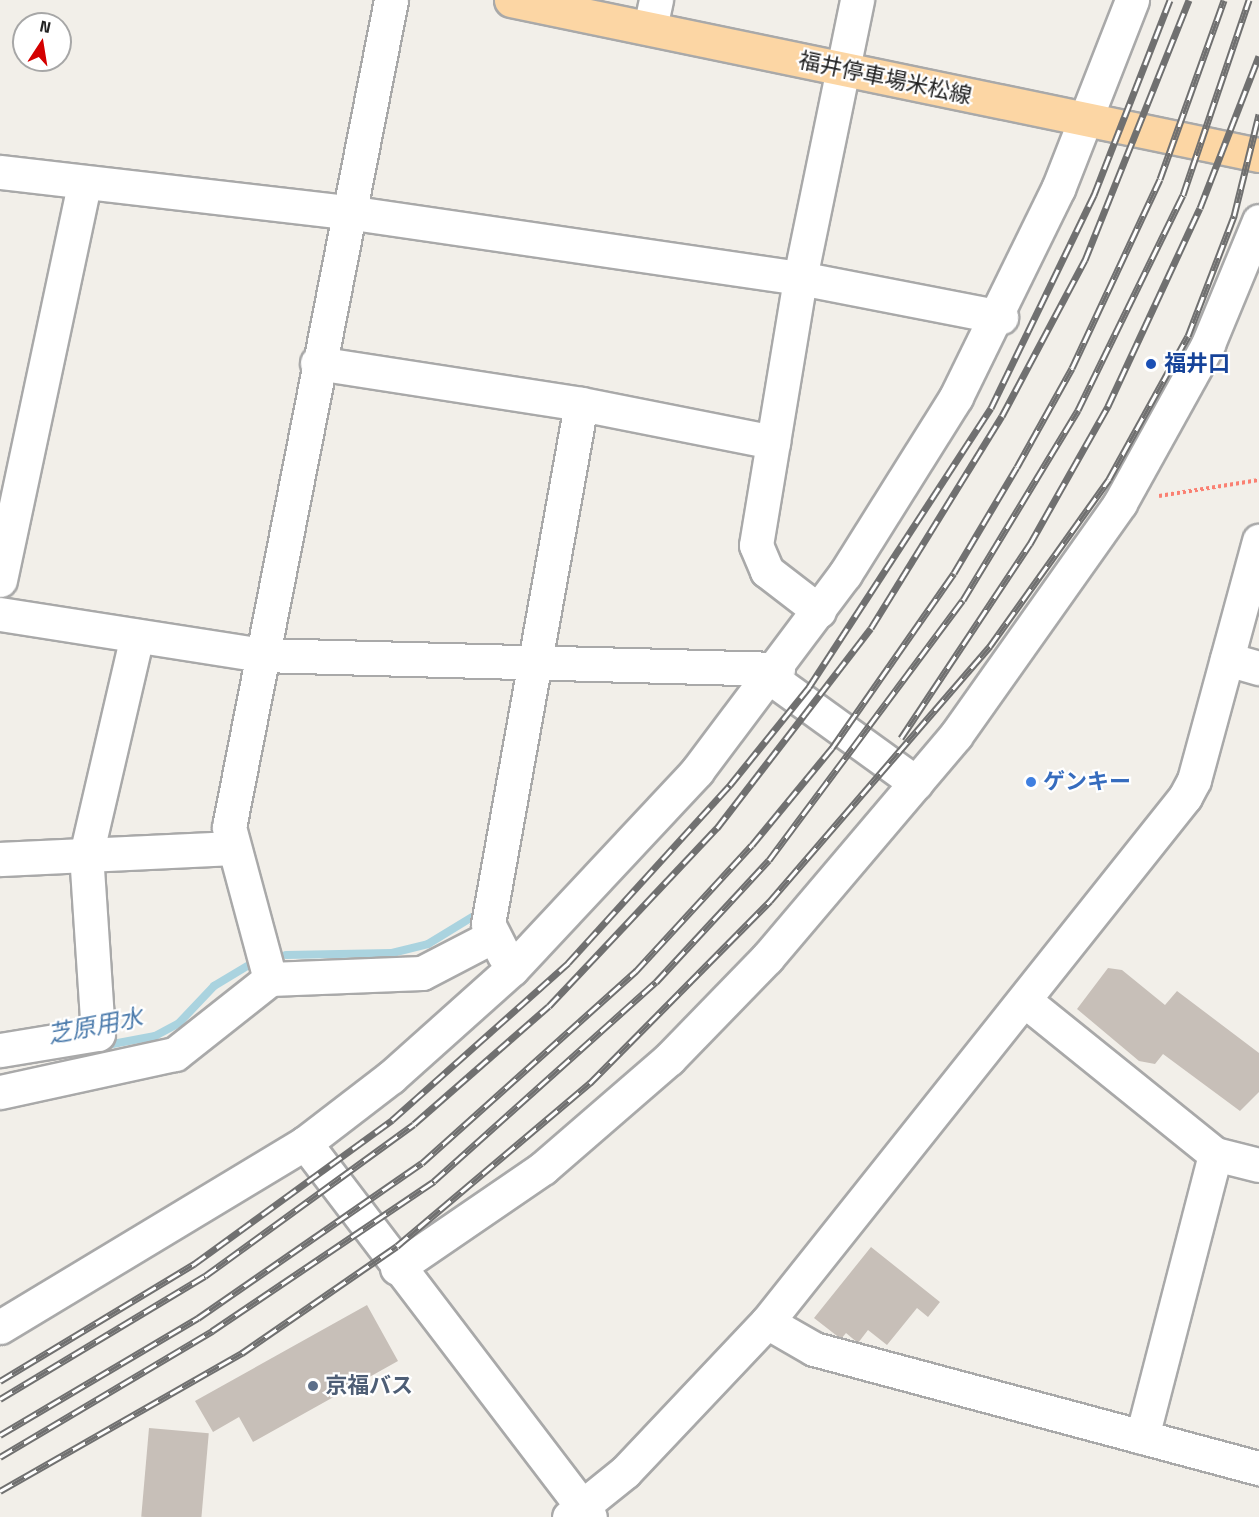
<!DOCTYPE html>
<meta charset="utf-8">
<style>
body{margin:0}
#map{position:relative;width:1259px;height:1517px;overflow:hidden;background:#f2efe9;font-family:"Titillium Web","Noto Sans JP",sans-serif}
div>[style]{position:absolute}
.stream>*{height:8px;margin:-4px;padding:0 4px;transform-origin:4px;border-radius:4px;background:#aad3df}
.building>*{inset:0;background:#c7bfb8;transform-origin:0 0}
.path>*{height:4px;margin-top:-2px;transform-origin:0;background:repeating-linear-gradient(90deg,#fa8072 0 3px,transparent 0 6px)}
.roads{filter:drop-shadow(2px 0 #a9a9a9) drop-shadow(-2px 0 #a9a9a9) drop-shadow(0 2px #a9a9a9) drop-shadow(0 -2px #a9a9a9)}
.minor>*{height:33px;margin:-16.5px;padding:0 16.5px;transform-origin:16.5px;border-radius:16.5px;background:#fff}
.major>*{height:33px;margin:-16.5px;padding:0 16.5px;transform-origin:16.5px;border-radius:16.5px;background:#fcd6a4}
.rail>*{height:7px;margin-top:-3.5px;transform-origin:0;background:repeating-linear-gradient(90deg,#fff 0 14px,#707070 0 28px);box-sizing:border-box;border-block:2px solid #707070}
.dots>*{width:16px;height:16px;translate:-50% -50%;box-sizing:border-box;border:3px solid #fff;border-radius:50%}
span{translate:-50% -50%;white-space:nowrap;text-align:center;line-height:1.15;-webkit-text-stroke:4.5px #fff;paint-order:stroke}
.street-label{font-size:22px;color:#222}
.transit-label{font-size:22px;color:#164399;font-weight:700}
.left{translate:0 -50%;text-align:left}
.shop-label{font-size:22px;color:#366cbe;font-weight:700}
.service-label{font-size:22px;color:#4e5e75;font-weight:700}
.water-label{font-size:24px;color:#4a7aab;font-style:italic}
.north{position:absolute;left:12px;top:12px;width:60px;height:60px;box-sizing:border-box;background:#fff;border:2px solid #a7a7a7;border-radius:50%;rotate:12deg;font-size:16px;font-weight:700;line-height:24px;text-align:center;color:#222}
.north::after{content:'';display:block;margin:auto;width:21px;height:27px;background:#d40000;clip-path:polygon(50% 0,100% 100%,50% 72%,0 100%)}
</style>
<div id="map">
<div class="stream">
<i style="left:286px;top:955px;width:106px;rotate:-1.1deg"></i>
<i style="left:392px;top:953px;width:37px;rotate:-14deg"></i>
<i style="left:428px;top:944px;width:52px;rotate:-31.5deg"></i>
<i style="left:102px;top:1046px;width:54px;rotate:-10.7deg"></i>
<i style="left:155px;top:1036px;width:27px;rotate:-28deg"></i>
<i style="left:179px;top:1023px;width:51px;rotate:-46.6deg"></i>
<i style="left:214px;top:986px;width:39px;rotate:-31deg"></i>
</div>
<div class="building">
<i style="clip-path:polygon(1108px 968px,1122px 970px,1165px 1005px,1177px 991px,1259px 1053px,1259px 1092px,1240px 1111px,1163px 1054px,1155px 1064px,1139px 1061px,1077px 1009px)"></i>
<i style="clip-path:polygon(871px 1247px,940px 1302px,928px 1317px,917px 1308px,887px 1345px,868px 1330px,858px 1343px,846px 1333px,841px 1339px,814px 1318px)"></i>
<i style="clip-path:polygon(367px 1305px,398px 1361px,253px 1442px,239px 1417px,213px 1432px,195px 1401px)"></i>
<i style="left:149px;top:1428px;width:60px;height:89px;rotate:5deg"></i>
</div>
<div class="path">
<i style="left:1159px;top:496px;width:101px;rotate:-9.1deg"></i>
</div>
<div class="roads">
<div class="minor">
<i style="left:391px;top:0;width:843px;rotate:101.08deg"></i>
<i style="left:229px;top:827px;width:157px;rotate:74.9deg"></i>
<i style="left:270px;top:979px;width:152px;rotate:-2.3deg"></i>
<i style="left:422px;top:973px;width:80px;rotate:-27.5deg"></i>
<i style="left:650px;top:28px;width:29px;rotate:-78deg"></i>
<i style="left:0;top:172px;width:349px;rotate:6.6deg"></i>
<i style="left:347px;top:212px;width:458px;rotate:8.3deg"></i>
<i style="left:800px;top:278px;width:205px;rotate:11deg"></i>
<i style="left:317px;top:363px;width:267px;rotate:8.8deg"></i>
<i style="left:581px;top:404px;width:196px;rotate:11.2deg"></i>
<i style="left:0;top:580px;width:404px;rotate:-78deg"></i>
<i style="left:819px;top:611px;width:66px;rotate:-142.4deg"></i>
<i style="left:767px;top:571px;width:28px;rotate:-113deg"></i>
<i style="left:756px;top:545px;width:271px;rotate:-80.6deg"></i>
<i style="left:800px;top:278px;width:284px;rotate:-78.4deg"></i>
<i style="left:0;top:614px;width:264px;rotate:8.9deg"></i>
<i style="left:261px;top:655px;width:517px;rotate:1.55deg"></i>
<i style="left:1227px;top:659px;width:33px;rotate:16deg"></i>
<i style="left:771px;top:678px;width:179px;rotate:35.9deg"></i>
<i style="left:0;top:859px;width:233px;rotate:-2.7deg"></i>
<i style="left:504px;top:955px;width:35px;rotate:-117deg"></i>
<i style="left:488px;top:924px;width:528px;rotate:-79.86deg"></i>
<i style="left:1024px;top:1000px;width:245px;rotate:38.9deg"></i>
<i style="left:1215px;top:1154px;width:45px;rotate:14deg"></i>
<i style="left:0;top:1050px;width:99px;rotate:-9.3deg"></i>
<i style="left:98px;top:1034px;width:179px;rotate:-93.8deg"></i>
<i style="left:86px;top:855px;width:225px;rotate:-76.9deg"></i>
<i style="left:0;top:1092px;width:179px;rotate:-12.3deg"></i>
<i style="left:175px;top:1054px;width:121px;rotate:-38.3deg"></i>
<i style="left:305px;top:1143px;width:470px;rotate:52.7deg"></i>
<i style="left:397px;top:1268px;width:177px;rotate:-34.4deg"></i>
<i style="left:543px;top:1168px;width:167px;rotate:-40.9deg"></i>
<i style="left:669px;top:1059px;width:141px;rotate:-45.9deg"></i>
<i style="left:767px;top:958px;width:292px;rotate:-49.7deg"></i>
<i style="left:956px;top:735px;width:284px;rotate:-54.7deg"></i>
<i style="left:1120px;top:503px;width:182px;rotate:-61deg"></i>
<i style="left:1208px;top:344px;width:133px;rotate:-67.5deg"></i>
<i style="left:767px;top:1322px;width:54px;rotate:29.9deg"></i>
<i style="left:814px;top:1349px;width:461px;rotate:15deg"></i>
<i style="left:0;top:1327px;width:356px;rotate:-31.1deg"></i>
<i style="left:305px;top:1143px;width:108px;rotate:-37.5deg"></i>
<i style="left:391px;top:1077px;width:162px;rotate:-41.8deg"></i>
<i style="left:512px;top:969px;width:271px;rotate:-46.9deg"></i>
<i style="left:697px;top:771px;width:246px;rotate:-53.1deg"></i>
<i style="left:845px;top:574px;width:209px;rotate:-57.9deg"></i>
<i style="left:956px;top:397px;width:232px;rotate:-63.9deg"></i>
<i style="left:1058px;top:189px;width:203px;rotate:-68.6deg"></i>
<i style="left:1142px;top:1437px;width:292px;rotate:-75.5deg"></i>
<i style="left:569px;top:1517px;width:72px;rotate:-38.8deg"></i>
<i style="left:625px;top:1472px;width:207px;rotate:-46.6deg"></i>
<i style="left:767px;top:1322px;width:671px;rotate:-51.47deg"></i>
<i style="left:1185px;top:797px;width:19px;rotate:-62deg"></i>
<i style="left:1194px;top:780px;width:248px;rotate:-74.8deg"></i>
</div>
<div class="major">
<i style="left:511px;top:0;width:764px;rotate:11.71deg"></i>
</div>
</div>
<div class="rail">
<i style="left:901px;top:738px;width:233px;rotate:-56.4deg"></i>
<i style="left:1030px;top:544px;width:159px;rotate:-60.5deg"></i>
<i style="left:1108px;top:406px;width:218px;rotate:-65.1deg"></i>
<i style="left:1200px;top:208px;width:163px;rotate:-68.8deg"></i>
<i style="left:0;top:1381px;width:227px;rotate:-31.1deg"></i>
<i style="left:194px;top:1264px;width:245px;rotate:-36deg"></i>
<i style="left:392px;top:1120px;width:236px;rotate:-41.7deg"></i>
<i style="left:568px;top:963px;width:241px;rotate:-47.7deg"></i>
<i style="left:730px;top:785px;width:126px;rotate:-51.1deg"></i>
<i style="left:809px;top:687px;width:333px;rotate:-56.9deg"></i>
<i style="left:991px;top:408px;width:237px;rotate:-64.2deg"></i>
<i style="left:1094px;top:195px;width:209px;rotate:-68.7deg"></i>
<i style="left:0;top:1399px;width:239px;rotate:-31deg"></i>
<i style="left:205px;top:1276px;width:258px;rotate:-36deg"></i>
<i style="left:414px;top:1124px;width:179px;rotate:-41.2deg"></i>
<i style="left:549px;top:1006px;width:245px;rotate:-46.7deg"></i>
<i style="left:717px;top:828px;width:252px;rotate:-52.4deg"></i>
<i style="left:871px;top:628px;width:249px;rotate:-58.3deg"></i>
<i style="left:1002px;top:416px;width:177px;rotate:-62deg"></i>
<i style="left:1085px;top:260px;width:280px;rotate:-68.2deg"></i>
<i style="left:0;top:1435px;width:230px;rotate:-30.6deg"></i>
<i style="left:198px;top:1318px;width:272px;rotate:-34.7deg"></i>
<i style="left:422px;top:1163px;width:288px;rotate:-41.9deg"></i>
<i style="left:636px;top:971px;width:171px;rotate:-47.4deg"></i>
<i style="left:752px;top:845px;width:126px;rotate:-50.5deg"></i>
<i style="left:832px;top:748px;width:213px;rotate:-55.1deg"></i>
<i style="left:954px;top:573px;width:123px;rotate:-59.3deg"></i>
<i style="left:1017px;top:467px;width:113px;rotate:-60.9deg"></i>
<i style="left:1072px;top:368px;width:208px;rotate:-65deg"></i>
<i style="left:1160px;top:179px;width:190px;rotate:-70.3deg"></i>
<i style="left:0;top:1457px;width:247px;rotate:-30.7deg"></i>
<i style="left:212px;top:1331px;width:268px;rotate:-34deg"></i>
<i style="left:434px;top:1181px;width:298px;rotate:-41.9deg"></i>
<i style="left:656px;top:982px;width:166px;rotate:-47.2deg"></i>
<i style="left:769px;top:860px;width:324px;rotate:-53.3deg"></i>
<i style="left:963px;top:600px;width:222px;rotate:-58.8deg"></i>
<i style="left:1078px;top:410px;width:239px;rotate:-64deg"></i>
<i style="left:1183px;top:195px;width:206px;rotate:-71.3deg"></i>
<i style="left:0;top:1491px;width:279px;rotate:-29.7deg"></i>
<i style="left:242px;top:1353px;width:188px;rotate:-34.6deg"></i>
<i style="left:397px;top:1246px;width:253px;rotate:-40.2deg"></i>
<i style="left:590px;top:1083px;width:256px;rotate:-45.3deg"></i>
<i style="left:770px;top:901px;width:337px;rotate:-49.2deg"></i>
<i style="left:990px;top:646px;width:205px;rotate:-54.5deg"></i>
<i style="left:1109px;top:479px;width:163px;rotate:-61.1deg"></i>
<i style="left:1188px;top:336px;width:129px;rotate:-69deg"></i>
<i style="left:1234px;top:216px;width:105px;rotate:-76.2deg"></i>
</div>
<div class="dots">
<i style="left:1151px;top:364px;background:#1a4fb4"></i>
<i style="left:1031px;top:782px;background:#3f7fe0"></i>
<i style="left:313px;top:1386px;background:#5c6f8a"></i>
</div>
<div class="street-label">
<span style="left:885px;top:78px;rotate:12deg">福井停車場米松線</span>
</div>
<div class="transit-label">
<span class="left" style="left:1164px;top:364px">福井口</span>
</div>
<div class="shop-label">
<span class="left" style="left:1043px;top:782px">ゲンキー</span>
</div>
<div class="service-label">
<span class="left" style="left:325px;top:1386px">京福バス</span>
</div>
<div class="water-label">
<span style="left:95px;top:1026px;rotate:-11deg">芝原用水</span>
</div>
<div class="north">N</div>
</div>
